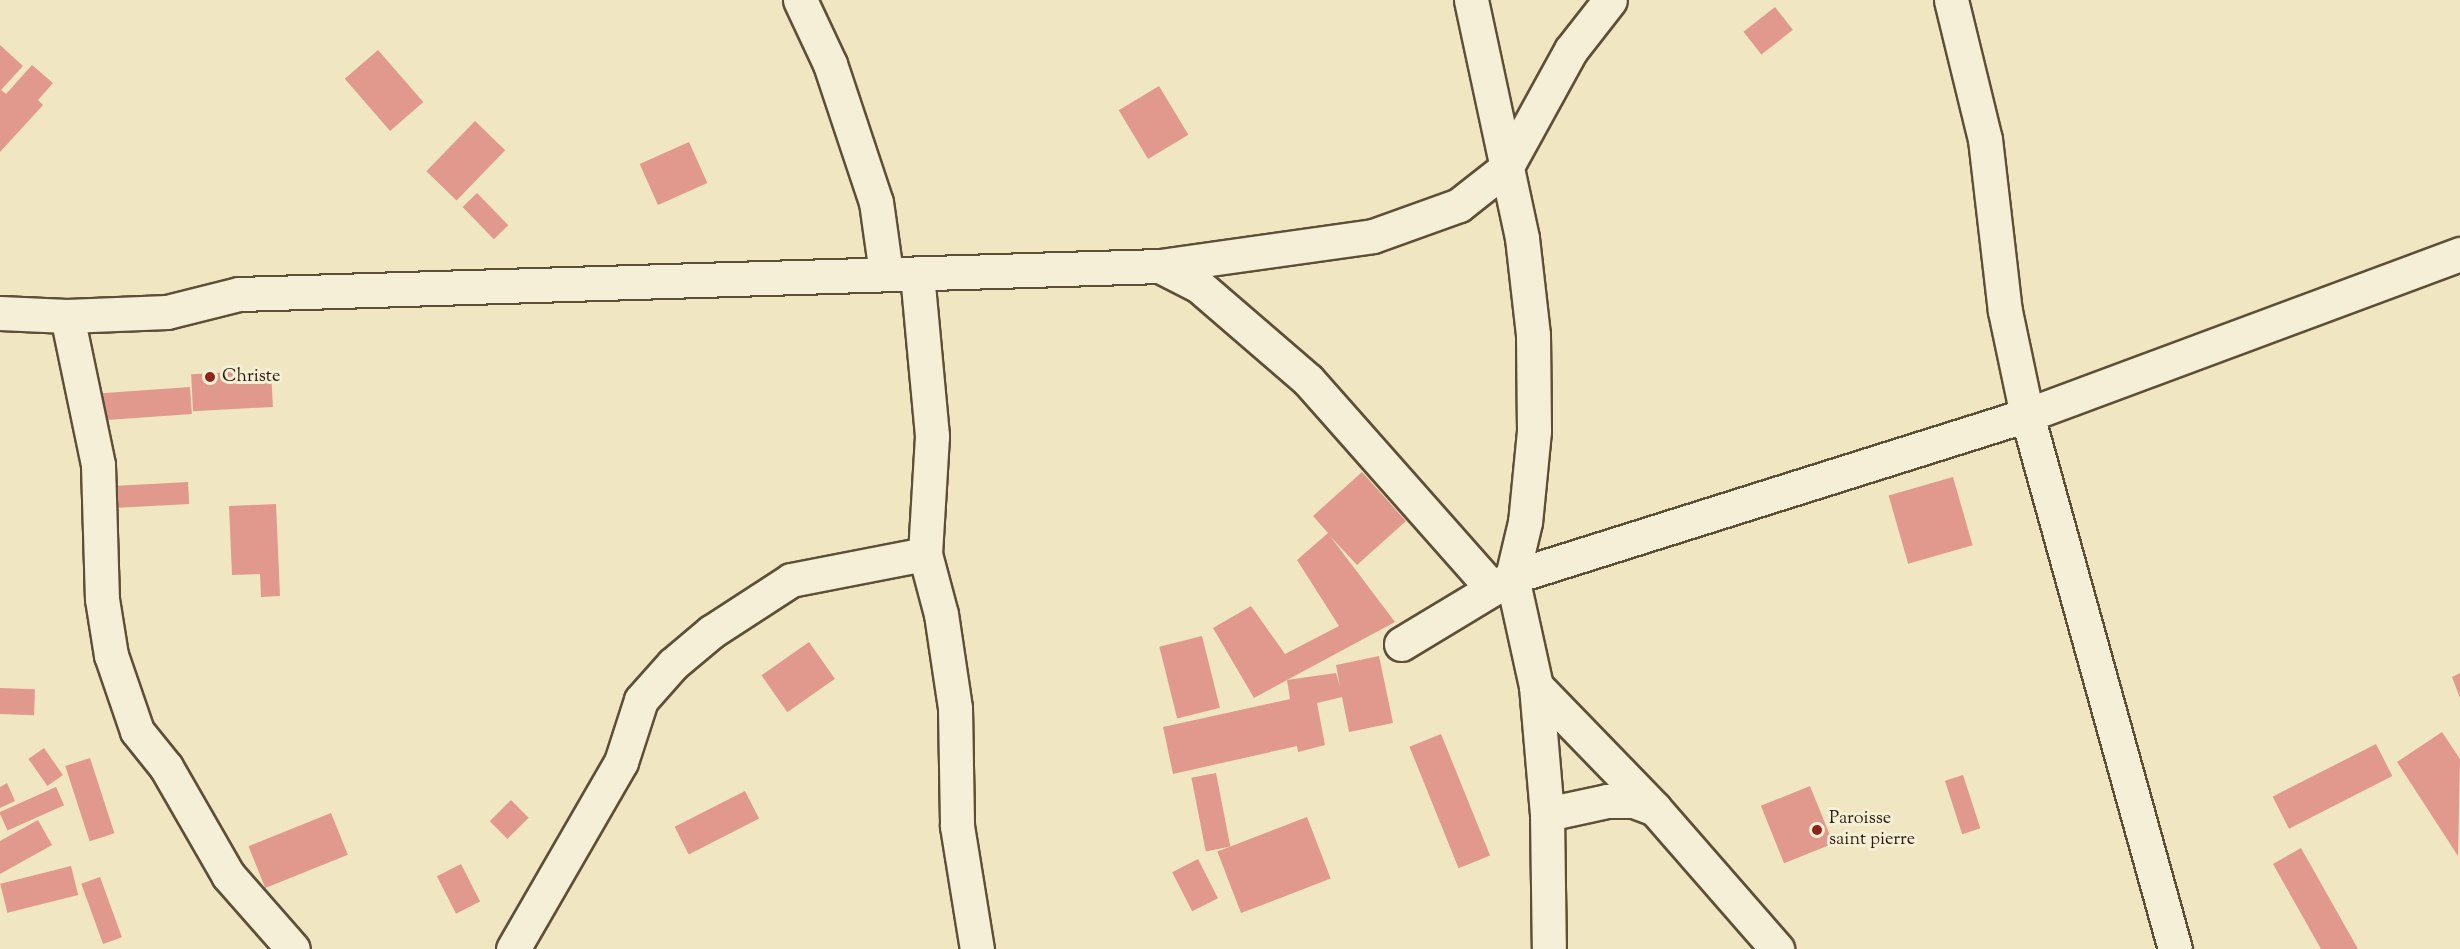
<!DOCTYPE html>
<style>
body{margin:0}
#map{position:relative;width:2460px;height:949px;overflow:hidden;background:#f0e6c2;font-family:"Sorts Mill Goudy",serif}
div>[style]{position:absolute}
.building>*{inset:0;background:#e1998d;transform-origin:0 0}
.roads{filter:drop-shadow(2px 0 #5e4f37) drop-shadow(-2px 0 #5e4f37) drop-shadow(0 2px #5e4f37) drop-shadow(0 -2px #5e4f37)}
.minor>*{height:33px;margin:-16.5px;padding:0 16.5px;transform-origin:16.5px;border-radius:16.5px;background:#f5efd7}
.dots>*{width:16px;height:16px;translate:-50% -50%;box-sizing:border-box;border:3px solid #f5efd7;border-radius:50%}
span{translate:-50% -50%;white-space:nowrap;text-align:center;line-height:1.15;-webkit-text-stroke:6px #f5efd7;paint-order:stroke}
.poi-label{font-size:18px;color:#2d1d09}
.left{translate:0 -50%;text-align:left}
</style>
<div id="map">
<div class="building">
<i style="left:1775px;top:7px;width:29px;height:40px;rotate:52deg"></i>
<i style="clip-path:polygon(0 45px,23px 66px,1px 90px,6px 94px,32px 65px,53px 83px,38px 100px,43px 105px,0 152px)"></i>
<i style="left:378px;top:50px;width:69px;height:44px;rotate:49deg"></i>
<i style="left:1159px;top:86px;width:57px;height:47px;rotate:59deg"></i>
<i style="left:475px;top:121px;width:42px;height:70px;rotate:44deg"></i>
<i style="left:689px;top:142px;width:45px;height:54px;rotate:66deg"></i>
<i style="left:477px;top:193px;width:45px;height:20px;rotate:46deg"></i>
<i style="left:271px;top:370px;width:37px;height:80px;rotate:87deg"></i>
<i style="left:190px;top:387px;width:27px;height:96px;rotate:86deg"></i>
<i style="clip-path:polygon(1362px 472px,1406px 521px,1357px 565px,1330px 536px,1395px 622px,1287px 680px,1336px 673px,1340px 687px,1336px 665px,1379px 656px,1393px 723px,1349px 732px,1342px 697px,1317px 703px,1325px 745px,1298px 752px,1297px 746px,1173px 774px,1163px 727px,1290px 699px,1287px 680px,1254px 698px,1213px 628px,1251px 606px,1285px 654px,1339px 626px,1297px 560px,1328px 533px,1313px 516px)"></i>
<i style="left:1953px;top:477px;width:71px;height:67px;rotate:74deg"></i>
<i style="left:188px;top:482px;width:22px;height:80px;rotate:87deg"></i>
<i style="clip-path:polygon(276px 504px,280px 596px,261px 597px,260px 574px,232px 575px,229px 506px)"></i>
<i style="left:1202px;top:636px;width:74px;height:44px;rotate:76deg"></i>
<i style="left:809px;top:642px;width:45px;height:58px;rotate:55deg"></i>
<i style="clip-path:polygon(2460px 673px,2460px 698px,2452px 677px)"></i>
<i style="left:0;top:688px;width:35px;height:26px;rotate:2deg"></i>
<i style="clip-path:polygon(2442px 732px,2460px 759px,2458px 856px,2397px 762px)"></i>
<i style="left:1441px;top:734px;width:131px;height:34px;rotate:68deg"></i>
<i style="left:2376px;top:744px;width:36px;height:116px;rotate:63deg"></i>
<i style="left:44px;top:748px;width:33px;height:19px;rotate:55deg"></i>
<i style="left:90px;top:758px;width:79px;height:26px;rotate:72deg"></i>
<i style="left:1216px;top:773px;width:75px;height:25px;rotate:79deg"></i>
<i style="left:1963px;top:775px;width:56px;height:19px;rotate:72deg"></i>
<i style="clip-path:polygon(7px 783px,15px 801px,0 808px,0 787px)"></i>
<i style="left:1810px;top:786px;width:62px;height:53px;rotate:68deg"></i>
<i style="left:56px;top:787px;width:20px;height:62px;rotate:66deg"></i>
<i style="left:745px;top:791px;width:31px;height:79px;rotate:63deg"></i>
<i style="left:511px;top:800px;width:25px;height:30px;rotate:45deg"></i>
<i style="left:331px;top:813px;width:45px;height:89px;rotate:68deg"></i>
<i style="left:1307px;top:817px;width:66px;height:96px;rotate:69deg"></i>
<i style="clip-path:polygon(38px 820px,52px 845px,0 874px,0 841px)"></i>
<i style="clip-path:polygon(2301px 848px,2358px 949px,2321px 949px,2273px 864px)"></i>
<i style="left:1198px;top:859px;width:44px;height:29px;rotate:63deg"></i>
<i style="left:461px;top:864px;width:42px;height:27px;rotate:63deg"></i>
<i style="left:71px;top:866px;width:30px;height:73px;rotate:76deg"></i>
<i style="left:100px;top:877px;width:64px;height:20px;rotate:70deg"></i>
</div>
<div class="roads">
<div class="minor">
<i style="left:800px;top:0;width:71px;rotate:64.9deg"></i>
<i style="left:830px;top:64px;width:145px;rotate:71.6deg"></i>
<i style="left:876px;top:202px;width:72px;rotate:82deg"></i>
<i style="left:1471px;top:0;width:243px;rotate:77.9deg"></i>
<i style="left:1522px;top:238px;width:98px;rotate:83.5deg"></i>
<i style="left:1533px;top:335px;width:96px;rotate:89.4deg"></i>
<i style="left:1534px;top:431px;width:91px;rotate:95.6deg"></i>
<i style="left:1525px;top:522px;width:57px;rotate:103.3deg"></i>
<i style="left:1512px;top:577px;width:112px;rotate:77.6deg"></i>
<i style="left:1536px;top:686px;width:128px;rotate:85.1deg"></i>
<i style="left:1547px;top:814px;width:135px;rotate:89.2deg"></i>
<i style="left:1951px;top:0;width:143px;rotate:76.3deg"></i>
<i style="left:1985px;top:139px;width:173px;rotate:83.4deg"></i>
<i style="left:2005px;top:311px;width:106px;rotate:78.1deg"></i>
<i style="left:2027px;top:415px;width:554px;rotate:74.51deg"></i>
<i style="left:1160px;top:266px;width:44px;rotate:27.1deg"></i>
<i style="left:1199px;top:286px;width:144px;rotate:40.8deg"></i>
<i style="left:1308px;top:380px;width:278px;rotate:48.5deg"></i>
<i style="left:917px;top:274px;width:163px;rotate:84.7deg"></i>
<i style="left:932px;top:436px;width:118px;rotate:93.4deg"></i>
<i style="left:925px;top:554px;width:62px;rotate:75.1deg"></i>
<i style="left:941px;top:614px;width:95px;rotate:81.5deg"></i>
<i style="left:955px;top:708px;width:118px;rotate:89deg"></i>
<i style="left:957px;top:826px;width:125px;rotate:80.8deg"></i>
<i style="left:0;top:313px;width:67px;rotate:2.6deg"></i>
<i style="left:67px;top:316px;width:100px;rotate:-2.3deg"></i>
<i style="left:167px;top:312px;width:74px;rotate:-14deg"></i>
<i style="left:239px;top:294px;width:921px;rotate:-1.74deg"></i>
<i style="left:1160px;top:266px;width:215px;rotate:-8deg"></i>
<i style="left:1373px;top:236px;width:91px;rotate:-19.8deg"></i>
<i style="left:1459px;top:205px;width:60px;rotate:-38.2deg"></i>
<i style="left:1506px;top:168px;width:135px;rotate:-61.2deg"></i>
<i style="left:1571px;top:50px;width:63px;rotate:-52deg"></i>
<i style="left:67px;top:316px;width:152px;rotate:78.2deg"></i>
<i style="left:98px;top:465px;width:134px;rotate:88.3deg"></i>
<i style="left:102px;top:599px;width:57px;rotate:80.9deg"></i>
<i style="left:111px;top:655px;width:80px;rotate:71.1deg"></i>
<i style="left:137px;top:731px;width:46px;rotate:51.1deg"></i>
<i style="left:166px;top:767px;width:125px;rotate:60.1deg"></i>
<i style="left:228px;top:875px;width:98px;rotate:48.7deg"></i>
<i style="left:1401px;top:644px;width:130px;rotate:-31.1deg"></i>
<i style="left:1512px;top:577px;width:540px;rotate:-17.46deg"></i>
<i style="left:2027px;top:415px;width:462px;rotate:-20.4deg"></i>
<i style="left:1536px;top:686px;width:171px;rotate:45.9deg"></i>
<i style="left:1547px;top:814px;width:61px;rotate:-12.2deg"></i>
<i style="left:1607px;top:801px;width:27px"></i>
<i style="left:1634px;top:801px;width:22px;rotate:21deg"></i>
<i style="left:1655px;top:809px;width:186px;rotate:48.9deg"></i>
<i style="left:513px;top:949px;width:216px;rotate:-60deg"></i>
<i style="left:621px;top:762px;width:65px;rotate:-72.1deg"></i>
<i style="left:641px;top:700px;width:48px;rotate:-48.4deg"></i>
<i style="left:673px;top:664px;width:50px;rotate:-40.1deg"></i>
<i style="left:711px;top:632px;width:95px;rotate:-33deg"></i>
<i style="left:791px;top:580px;width:136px;rotate:-11deg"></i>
</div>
</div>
<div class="dots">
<i style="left:210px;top:377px;background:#8f2418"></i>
<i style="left:1817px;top:830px;background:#8f2418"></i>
</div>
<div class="poi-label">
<span class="left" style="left:222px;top:377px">Christe</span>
<span class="left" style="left:1829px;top:830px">Paroisse<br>saint pierre</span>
</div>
</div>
